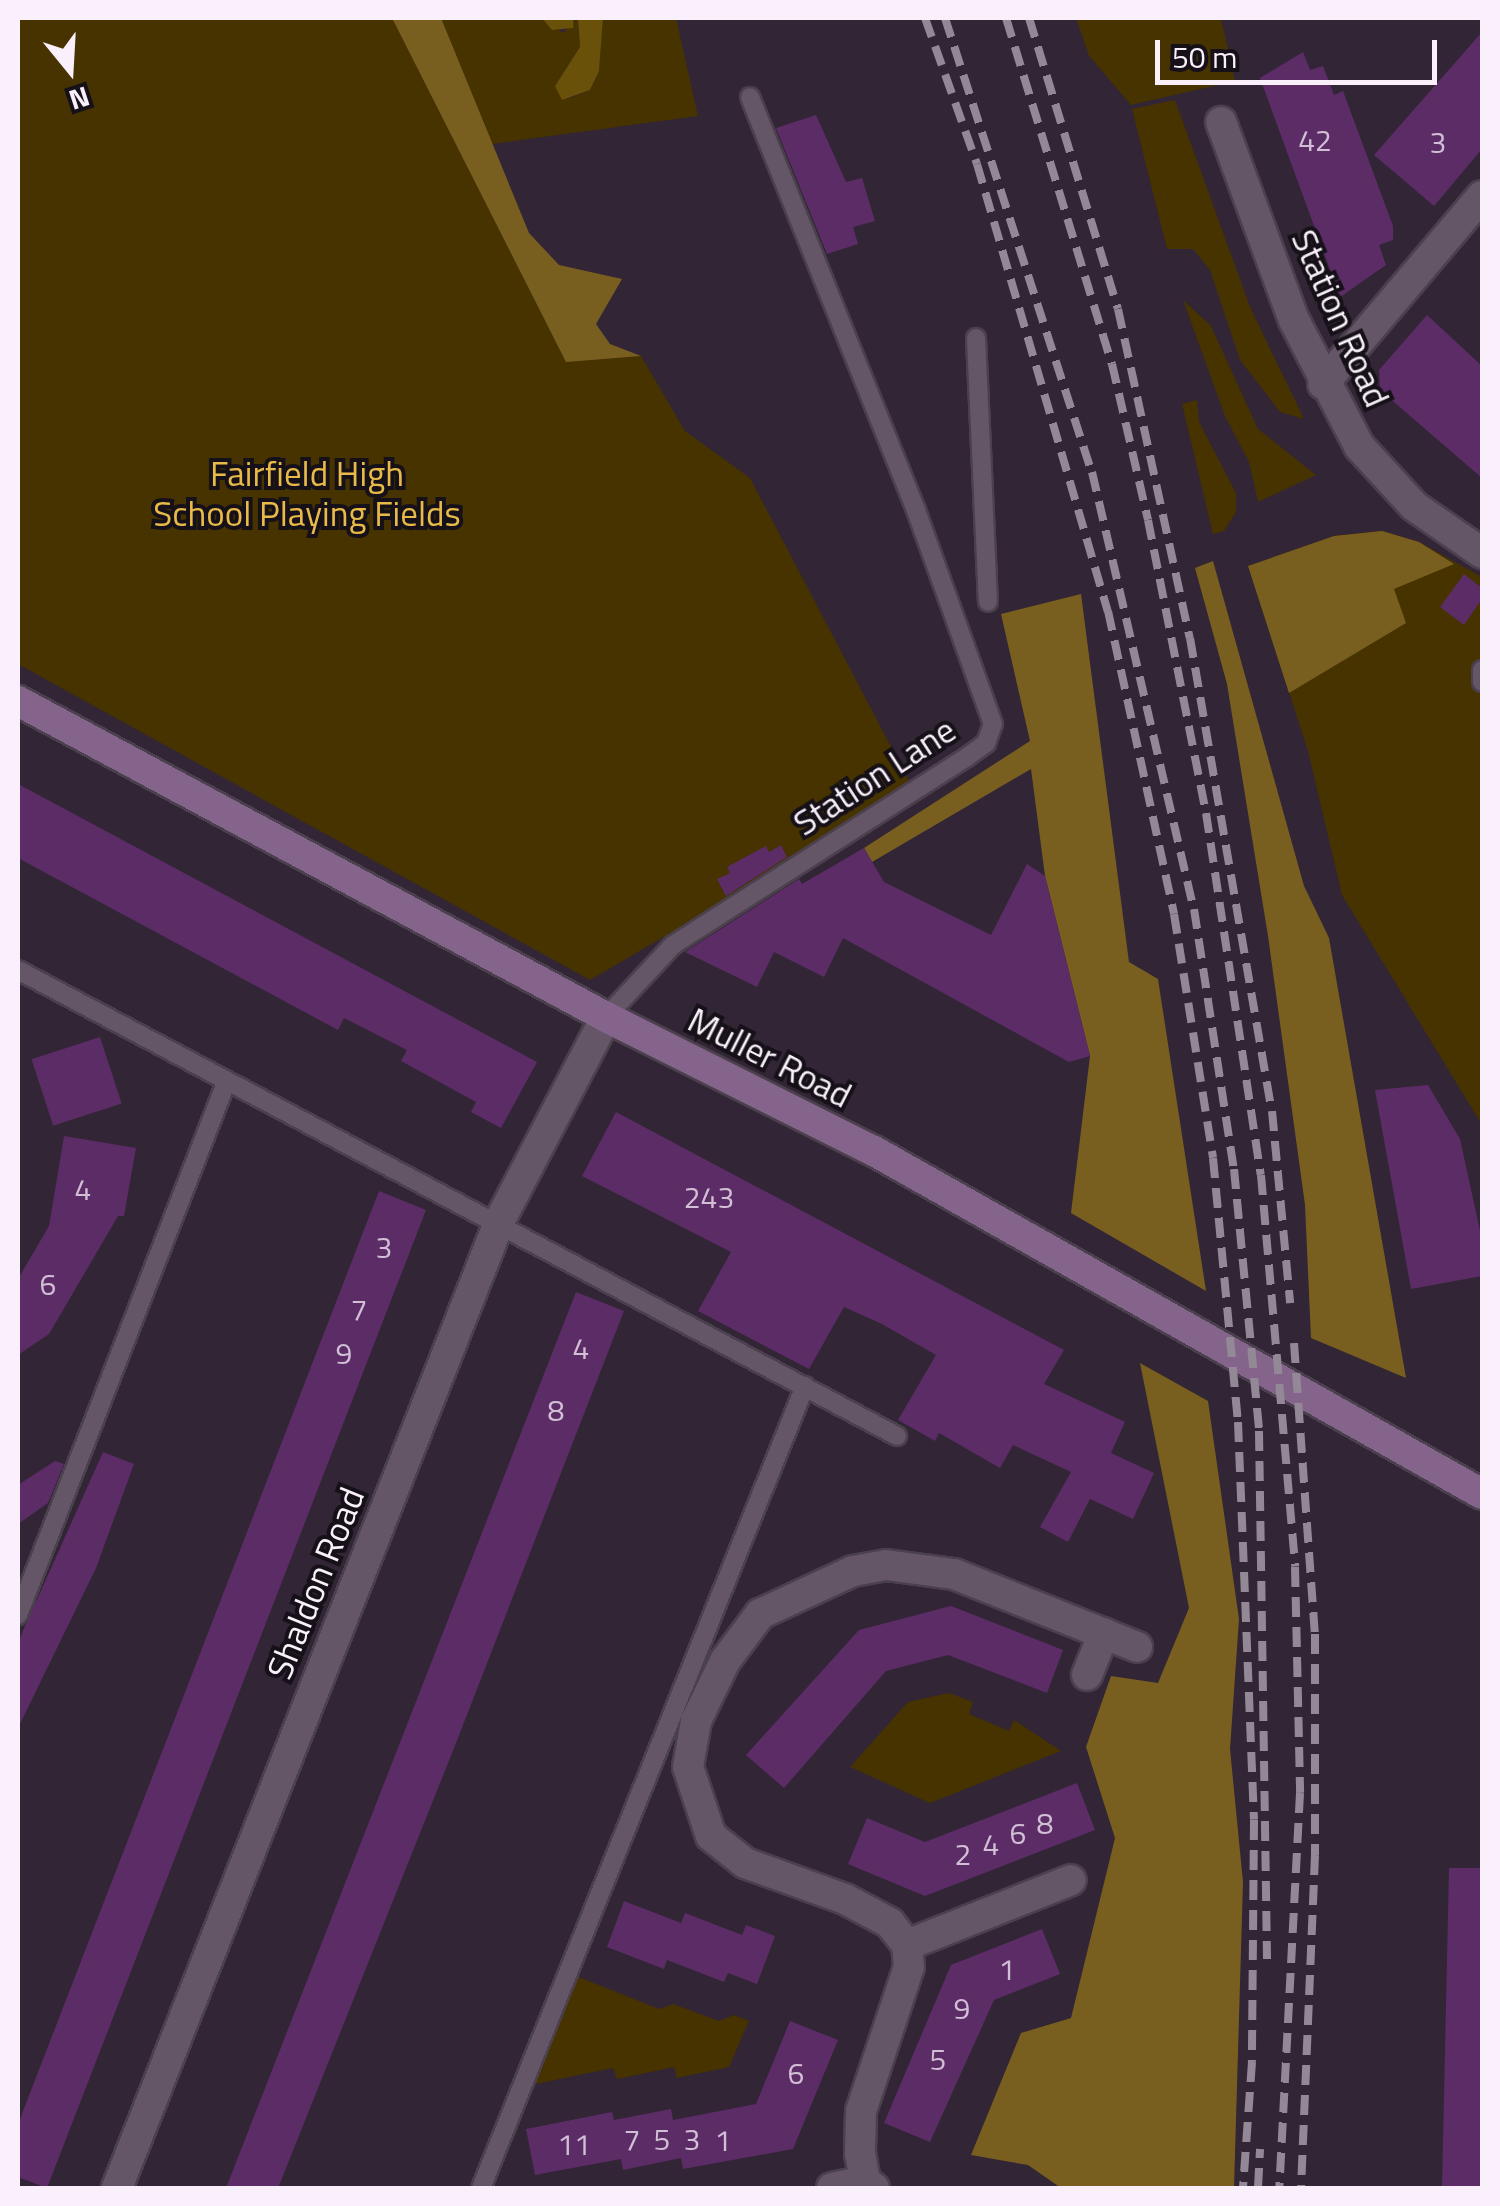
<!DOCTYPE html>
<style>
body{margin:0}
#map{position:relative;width:1500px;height:2206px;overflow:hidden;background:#322535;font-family:"Titillium Web",sans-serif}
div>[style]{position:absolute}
.green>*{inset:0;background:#463300}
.forest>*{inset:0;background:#795f1f}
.water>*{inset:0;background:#6a510a}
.building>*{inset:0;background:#5c2c67;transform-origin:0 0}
.roads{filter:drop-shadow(2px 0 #4b404d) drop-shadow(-2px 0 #4b404d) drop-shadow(0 2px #4b404d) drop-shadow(0 -2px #4b404d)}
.service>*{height:18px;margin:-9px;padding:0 9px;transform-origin:9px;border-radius:9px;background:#645567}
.minor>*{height:30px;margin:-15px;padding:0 15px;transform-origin:15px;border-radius:15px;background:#645567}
.secondary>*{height:30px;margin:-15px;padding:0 15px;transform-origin:15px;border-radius:15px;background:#84648b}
.rail>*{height:8px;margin-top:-4px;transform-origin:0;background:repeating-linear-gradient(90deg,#938895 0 20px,transparent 0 30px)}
span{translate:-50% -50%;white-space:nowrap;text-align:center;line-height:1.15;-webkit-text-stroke:8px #161118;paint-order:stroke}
.number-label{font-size:30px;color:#d2bfd6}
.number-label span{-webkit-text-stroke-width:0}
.street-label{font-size:35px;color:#f9f0fb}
.park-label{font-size:35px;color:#e8ba47}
.frame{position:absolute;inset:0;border:20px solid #f9f0fb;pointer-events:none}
.north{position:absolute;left:20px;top:20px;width:100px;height:100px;-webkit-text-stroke:8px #161118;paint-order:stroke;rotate:162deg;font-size:28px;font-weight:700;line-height:40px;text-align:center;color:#f9f0fb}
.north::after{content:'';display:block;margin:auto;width:35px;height:45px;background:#f9f0fb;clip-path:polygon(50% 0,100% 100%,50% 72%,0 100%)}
.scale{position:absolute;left:1155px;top:40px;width:282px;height:45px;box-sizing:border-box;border:5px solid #f9f0fb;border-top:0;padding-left:12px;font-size:30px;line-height:35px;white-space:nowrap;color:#f9f0fb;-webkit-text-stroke:8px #161118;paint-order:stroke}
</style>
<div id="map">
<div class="green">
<i style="clip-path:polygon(18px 18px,392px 18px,566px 361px,641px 356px,685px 431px,750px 478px,909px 781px,790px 863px,590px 980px,18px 664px)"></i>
<i style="clip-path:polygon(441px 18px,542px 18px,563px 33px,578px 18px,580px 47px,555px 86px,570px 98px,590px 90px,599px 70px,603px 18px,676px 18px,698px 116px,492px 144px)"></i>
<i style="clip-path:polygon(1076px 18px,1221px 18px,1235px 81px,1131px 105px,1089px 56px)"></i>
<i style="clip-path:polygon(1175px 100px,1250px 307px,1304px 419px,1280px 412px,1240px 360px,1210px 270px,1193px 249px,1167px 249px,1132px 109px)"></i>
<i style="clip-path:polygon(1183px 300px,1211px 326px,1258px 429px,1316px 475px,1258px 502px,1249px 462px,1225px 416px)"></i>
<i style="clip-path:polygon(1197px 400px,1199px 422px,1236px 493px,1236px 512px,1224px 531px,1213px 534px,1182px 404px)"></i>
<i style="clip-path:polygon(1382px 531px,1419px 542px,1482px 577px,1482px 1125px,1342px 895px,1308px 751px,1248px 566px,1334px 536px)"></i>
<i style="clip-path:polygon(949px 1693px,973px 1702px,969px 1714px,1009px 1731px,1014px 1720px,1061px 1751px,930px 1803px,850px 1767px,908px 1702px)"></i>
<i style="clip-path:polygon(571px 1974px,659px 2009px,673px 2004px,719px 2021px,734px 2015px,749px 2021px,729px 2067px,677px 2078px,674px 2067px,617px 2079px,613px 2068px,526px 2086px)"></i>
</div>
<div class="forest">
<i style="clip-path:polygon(392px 18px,441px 18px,529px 233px,559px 265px,622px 279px,596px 324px,610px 344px,641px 356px,566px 362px)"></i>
<i style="clip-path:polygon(1382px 531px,1419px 542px,1454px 564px,1394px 589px,1406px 623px,1289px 693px,1248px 566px,1334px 536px)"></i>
<i style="clip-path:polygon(1213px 561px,1304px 886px,1329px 938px,1406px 1378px,1311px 1338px,1305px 1205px,1268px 936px,1227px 684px,1195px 568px)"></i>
<i style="clip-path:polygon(1081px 594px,1129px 962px,1158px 979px,1206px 1291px,1071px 1213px,1090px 1056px,1045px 876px,1031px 769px,872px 862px,864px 848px,1030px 741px,1001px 614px)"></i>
<i style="clip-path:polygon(1140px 1363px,1208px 1401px,1239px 1619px,1230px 1749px,1243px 1882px,1234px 2188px,1061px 2188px,1028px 2165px,971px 2155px,1021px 2033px,1071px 2018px,1115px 1838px,1086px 1747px,1111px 1676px,1158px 1683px,1189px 1608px)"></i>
</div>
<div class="water">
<i style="clip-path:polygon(542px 18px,574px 18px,573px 28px,552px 30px)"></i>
<i style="clip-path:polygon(578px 18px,603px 18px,599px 71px,590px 90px,562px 100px,555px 86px,580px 47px)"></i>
</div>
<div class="building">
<i style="clip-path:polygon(1482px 32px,1482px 149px,1434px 206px,1374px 155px)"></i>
<i style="clip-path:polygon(1303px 52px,1310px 70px,1323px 66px,1334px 95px,1343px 91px,1393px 226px,1393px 240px,1379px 245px,1386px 265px,1340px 297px,1260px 78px)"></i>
<i style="clip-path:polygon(816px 115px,846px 182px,862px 178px,875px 221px,853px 227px,858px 244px,827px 254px,776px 128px)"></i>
<i style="clip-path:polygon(1427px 315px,1482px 366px,1482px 478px,1380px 390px,1379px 370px)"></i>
<i style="clip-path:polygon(1464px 574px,1482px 588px,1482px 599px,1464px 625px,1440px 607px)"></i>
<i style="clip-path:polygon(18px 784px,537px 1062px,501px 1128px,471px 1112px,476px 1102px,401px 1061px,407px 1050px,344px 1018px,338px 1030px,18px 858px)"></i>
<i style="clip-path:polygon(781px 845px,787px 857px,726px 896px,717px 879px,730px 873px,727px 867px,766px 846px,769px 852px)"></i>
<i style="clip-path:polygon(864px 848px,884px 882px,991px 935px,1027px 864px,1045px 876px,1090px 1056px,1069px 1062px,843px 938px,824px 977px,774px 952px,757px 987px,685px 952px,799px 879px,802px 884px)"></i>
<i style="left:100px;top:1037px;width:70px;height:72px;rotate:72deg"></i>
<i style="clip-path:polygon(1428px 1085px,1460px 1139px,1482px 1240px,1482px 1276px,1411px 1289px,1375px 1090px)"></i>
<i style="clip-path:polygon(616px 1112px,1064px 1350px,1044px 1384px,1125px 1422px,1111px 1453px,1154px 1473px,1133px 1519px,1090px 1499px,1068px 1542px,1040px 1527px,1071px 1472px,1013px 1445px,1000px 1468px,939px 1433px,935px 1441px,898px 1420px,936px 1355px,882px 1324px,844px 1307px,809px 1369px,698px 1311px,731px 1252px,582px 1176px)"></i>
<i style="clip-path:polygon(64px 1136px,136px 1148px,124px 1216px,118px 1216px,49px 1334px,18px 1355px,18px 1279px,49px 1226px)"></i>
<i style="clip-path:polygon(379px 1191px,426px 1210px,47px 2188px,18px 2177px,18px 2124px)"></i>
<i style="clip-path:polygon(576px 1292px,624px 1311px,456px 1743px,278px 2188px,226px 2188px)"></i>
<i style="clip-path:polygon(103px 1452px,134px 1464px,96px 1568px,18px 1728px,18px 1642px)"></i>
<i style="clip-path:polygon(55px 1461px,64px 1464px,48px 1503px,18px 1524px,18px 1485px)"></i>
<i style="clip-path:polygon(951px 1606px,1063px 1650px,1047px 1693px,948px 1655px,886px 1671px,784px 1788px,746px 1755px,859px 1630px)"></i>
<i style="clip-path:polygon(1077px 1783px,1095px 1830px,925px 1896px,848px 1864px,867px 1818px,925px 1842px)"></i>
<i style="clip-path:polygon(1449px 1868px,1482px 1868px,1482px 2188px,1442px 2188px)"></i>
<i style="clip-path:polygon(624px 1901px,681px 1923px,685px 1913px,742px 1935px,746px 1925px,775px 1936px,757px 1984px,728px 1973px,724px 1982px,667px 1960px,664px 1969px,607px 1947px)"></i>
<i style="clip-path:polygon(1042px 1929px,1060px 1974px,994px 2000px,930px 2142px,884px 2123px,951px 1965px)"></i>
<i style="clip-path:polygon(790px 2021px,838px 2040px,793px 2149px,683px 2169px,681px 2158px,623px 2170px,621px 2159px,535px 2175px,526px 2129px,612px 2112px,614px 2120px,671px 2109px,673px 2120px,756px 2104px)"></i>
</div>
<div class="roads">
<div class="service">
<i style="left:976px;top:338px;width:264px;rotate:87.4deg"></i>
<i style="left:1482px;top:670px;width:12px;rotate:90deg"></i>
<i style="left:18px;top:970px;width:995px;rotate:27.93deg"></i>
<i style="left:606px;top:1017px;width:98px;rotate:-47.1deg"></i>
<i style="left:673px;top:945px;width:349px;rotate:-32.6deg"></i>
<i style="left:967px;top:757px;width:24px;rotate:-36deg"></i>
<i style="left:986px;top:743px;width:20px;rotate:-70deg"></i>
<i style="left:993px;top:724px;width:227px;rotate:-109.8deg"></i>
<i style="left:916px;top:510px;width:445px;rotate:-111.9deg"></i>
<i style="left:18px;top:1615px;width:571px;rotate:-68.65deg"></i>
<i style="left:481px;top:2188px;width:865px;rotate:-68deg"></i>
</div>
<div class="minor">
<i style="left:1221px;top:122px;width:211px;rotate:69.8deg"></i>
<i style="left:1294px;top:320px;width:142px;rotate:62.7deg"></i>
<i style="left:1359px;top:446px;width:81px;rotate:47.5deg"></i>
<i style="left:1414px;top:506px;width:83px;rotate:34.7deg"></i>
<i style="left:1323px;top:384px;width:246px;rotate:-49.8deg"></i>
<i style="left:1087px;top:1675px;width:45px;rotate:-68deg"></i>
<i style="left:907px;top:1945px;width:176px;rotate:-21.6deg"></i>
<i style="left:117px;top:2188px;width:1041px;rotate:-68.41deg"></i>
<i style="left:500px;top:1220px;width:229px;rotate:-62.4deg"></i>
<i style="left:832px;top:2188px;width:34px;rotate:-12deg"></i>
<i style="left:874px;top:2188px;width:11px;rotate:-142deg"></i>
<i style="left:865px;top:2181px;width:27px;rotate:-100deg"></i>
<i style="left:860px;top:2154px;width:43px;rotate:-88.7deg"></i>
<i style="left:861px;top:2111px;width:152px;rotate:-71.6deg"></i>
<i style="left:909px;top:1967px;width:22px;rotate:-95deg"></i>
<i style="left:907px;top:1945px;width:28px;rotate:-128deg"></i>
<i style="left:890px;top:1923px;width:51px;rotate:-151.9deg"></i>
<i style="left:845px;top:1899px;width:106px;rotate:-160.2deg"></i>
<i style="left:745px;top:1863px;width:43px;rotate:-141.5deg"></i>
<i style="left:711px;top:1836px;width:73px;rotate:-108.4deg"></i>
<i style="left:688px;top:1767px;width:47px;rotate:-80.1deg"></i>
<i style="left:696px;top:1721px;width:67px;rotate:-64.2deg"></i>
<i style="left:725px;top:1661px;width:59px;rotate:-53.3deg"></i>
<i style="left:760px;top:1614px;width:102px;rotate:-24.8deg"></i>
<i style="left:853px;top:1571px;width:34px;rotate:-10deg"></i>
<i style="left:886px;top:1565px;width:69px;rotate:7.5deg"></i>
<i style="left:954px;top:1574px;width:197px;rotate:21.7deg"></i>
</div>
<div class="secondary">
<i style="left:18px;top:701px;width:668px;rotate:28.25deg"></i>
<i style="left:606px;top:1017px;width:300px;rotate:26.6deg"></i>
<i style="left:874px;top:1151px;width:698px;rotate:29.43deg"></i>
</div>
</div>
<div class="rail">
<i style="left:925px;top:18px;width:155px;rotate:70.4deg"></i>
<i style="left:977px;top:164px;width:466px;rotate:73.7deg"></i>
<i style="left:1108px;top:611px;width:310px;rotate:77.7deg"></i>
<i style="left:1174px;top:914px;width:247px;rotate:80.9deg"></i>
<i style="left:1213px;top:1158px;width:265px;rotate:84.6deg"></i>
<i style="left:1238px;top:1422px;width:398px;rotate:87.7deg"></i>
<i style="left:1254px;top:1820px;width:242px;rotate:90.5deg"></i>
<i style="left:1252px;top:2062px;width:126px;rotate:94.1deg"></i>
<i style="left:945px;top:18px;width:477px;rotate:72.1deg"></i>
<i style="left:1092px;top:472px;width:449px;rotate:76.9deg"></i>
<i style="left:1194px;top:909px;width:263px;rotate:81.3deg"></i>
<i style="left:1234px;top:1169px;width:263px;rotate:84.5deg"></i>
<i style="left:1259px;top:1431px;width:528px;rotate:89.13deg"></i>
<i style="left:1006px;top:18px;width:362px;rotate:73deg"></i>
<i style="left:1112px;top:364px;width:160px;rotate:77deg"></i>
<i style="left:1148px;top:520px;width:299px;rotate:78.8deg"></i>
<i style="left:1206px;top:813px;width:366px;rotate:81.4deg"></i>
<i style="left:1261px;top:1175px;width:393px;rotate:85deg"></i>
<i style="left:1295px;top:1567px;width:226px;rotate:88.7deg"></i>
<i style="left:1300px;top:1793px;width:396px;rotate:93deg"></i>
<i style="left:1029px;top:18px;width:304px;rotate:73deg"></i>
<i style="left:1118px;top:309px;width:337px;rotate:77.7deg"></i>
<i style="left:1190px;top:638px;width:480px;rotate:80.2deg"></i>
<i style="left:1272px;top:1111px;width:193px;rotate:84.6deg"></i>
<i style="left:1294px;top:1343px;width:292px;rotate:85.9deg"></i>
<i style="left:1315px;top:1634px;width:221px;rotate:90deg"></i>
<i style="left:1315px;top:1855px;width:333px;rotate:92.4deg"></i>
<i style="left:1258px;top:2188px;width:39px;rotate:-87deg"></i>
</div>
<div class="number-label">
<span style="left:1315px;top:140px">42</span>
<span style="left:1438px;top:142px">3</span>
<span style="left:83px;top:1189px">4</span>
<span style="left:709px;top:1197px">243</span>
<span style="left:384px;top:1247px">3</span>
<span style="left:48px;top:1284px">6</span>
<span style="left:359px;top:1309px">7</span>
<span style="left:581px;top:1348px">4</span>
<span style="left:344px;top:1353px">9</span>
<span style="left:556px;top:1410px">8</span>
<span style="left:1045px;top:1823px">8</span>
<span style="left:1018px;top:1833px">6</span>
<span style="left:991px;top:1844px">4</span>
<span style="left:963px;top:1854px">2</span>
<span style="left:1007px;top:1969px">1</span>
<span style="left:962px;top:2008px">9</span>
<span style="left:938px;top:2059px">5</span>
<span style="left:796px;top:2073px">6</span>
<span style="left:632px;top:2139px">7</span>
<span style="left:662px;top:2139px">5</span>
<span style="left:692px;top:2139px">3</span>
<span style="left:723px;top:2140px">1</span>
<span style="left:574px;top:2144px">11</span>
</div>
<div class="street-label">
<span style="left:1341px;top:318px;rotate:66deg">Station Road</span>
<span style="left:874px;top:776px;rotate:-33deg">Station Lane</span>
<span style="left:770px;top:1057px;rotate:27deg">Muller Road</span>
<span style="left:315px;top:1583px;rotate:-68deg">Shaldon Road</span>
</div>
<div class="park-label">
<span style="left:307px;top:493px">Fairfield High<br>School Playing Fields</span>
</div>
<div class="frame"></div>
<div class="north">N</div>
<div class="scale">50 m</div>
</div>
